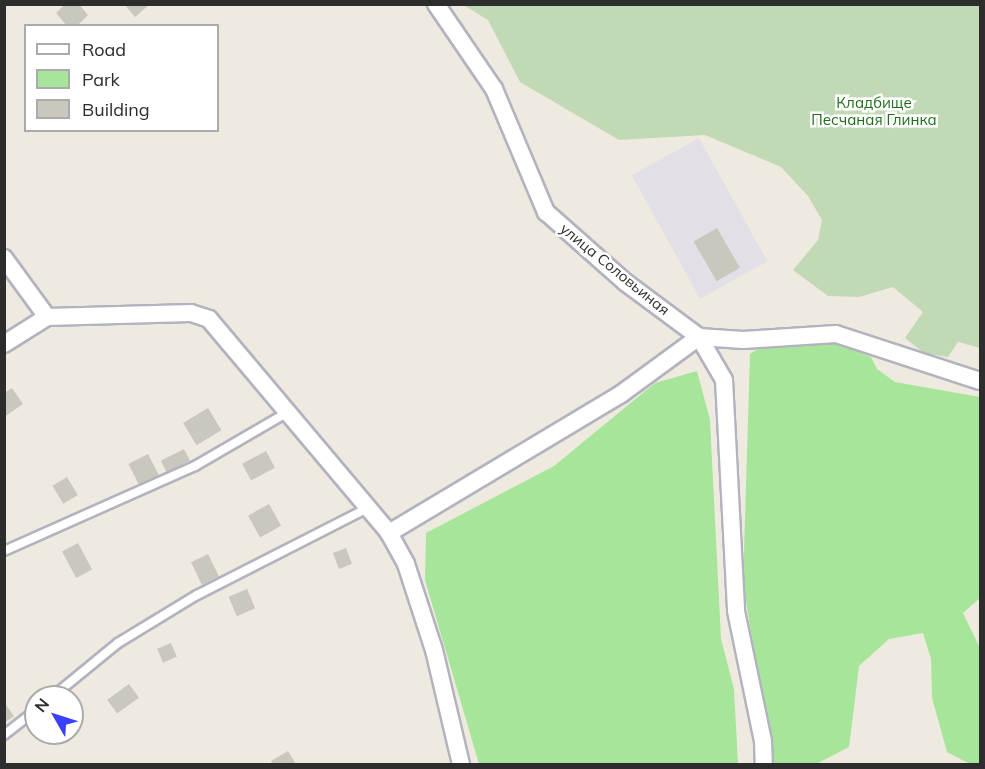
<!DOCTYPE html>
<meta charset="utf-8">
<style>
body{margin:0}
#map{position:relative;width:985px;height:769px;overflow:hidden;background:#eeeadf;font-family:Mulish,sans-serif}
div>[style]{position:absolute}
.industrial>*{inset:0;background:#e3dfe7;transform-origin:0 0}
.green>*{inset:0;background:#a7e69a}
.cemetery>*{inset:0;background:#c1d9b5}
.building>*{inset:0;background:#cac8bd;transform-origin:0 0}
.roads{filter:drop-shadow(2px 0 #b3b3c0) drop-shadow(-2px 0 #b3b3c0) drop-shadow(0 2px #b3b3c0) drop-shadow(0 -2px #b3b3c0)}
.lane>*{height:8px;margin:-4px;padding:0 4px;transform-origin:4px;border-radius:4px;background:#fff}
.street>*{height:16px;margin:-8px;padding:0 8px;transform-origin:8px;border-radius:8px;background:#fff}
span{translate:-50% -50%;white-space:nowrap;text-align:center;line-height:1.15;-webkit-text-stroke:5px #fff;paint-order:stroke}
.park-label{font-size:15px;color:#1c6e18}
.street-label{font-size:15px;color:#2d2d2d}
.frame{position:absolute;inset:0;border:6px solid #2d2d2d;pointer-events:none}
.legend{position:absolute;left:24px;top:24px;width:195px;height:108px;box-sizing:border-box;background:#fff;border:2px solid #ababab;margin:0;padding:8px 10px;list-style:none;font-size:18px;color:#2d2d2d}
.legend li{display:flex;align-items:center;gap:12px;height:30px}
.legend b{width:30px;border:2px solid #ababab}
.north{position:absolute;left:24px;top:685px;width:60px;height:60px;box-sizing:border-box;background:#fff;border:2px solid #ababab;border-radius:50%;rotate:309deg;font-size:16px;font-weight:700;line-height:24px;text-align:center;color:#2d2d2d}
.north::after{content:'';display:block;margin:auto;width:21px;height:27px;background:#3b3fff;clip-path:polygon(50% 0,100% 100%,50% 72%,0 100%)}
</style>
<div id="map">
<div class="industrial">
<i style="left:699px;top:138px;width:141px;height:77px;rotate:61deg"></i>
</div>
<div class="green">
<i style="clip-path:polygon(828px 340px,871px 357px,877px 369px,895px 382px,980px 397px,980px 598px,963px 613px,980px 648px,980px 764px,970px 764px,947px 752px,932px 698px,931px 659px,923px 633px,889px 639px,859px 666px,849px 747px,816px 764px,773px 764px,743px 584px,750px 354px,766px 344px)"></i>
<i style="clip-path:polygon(697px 371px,710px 420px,721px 639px,734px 689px,738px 764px,479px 764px,425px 580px,426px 533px,554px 466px,655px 383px)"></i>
</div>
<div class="cemetery">
<i style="clip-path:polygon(980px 5px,980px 348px,958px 342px,948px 357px,924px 353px,905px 338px,923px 312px,893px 287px,859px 297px,828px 296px,793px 270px,818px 240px,822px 220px,808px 196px,781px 167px,705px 135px,619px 140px,520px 82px,488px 20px,465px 6px)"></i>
</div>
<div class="building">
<i style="clip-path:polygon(65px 4px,79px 4px,88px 15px,77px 26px,67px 26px,56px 13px)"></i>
<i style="clip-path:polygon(124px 4px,150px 4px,135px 17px)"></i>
<i style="left:717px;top:228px;width:46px;height:27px;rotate:60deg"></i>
<i style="clip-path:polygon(12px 388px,23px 404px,4px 417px,4px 393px)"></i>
<i style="left:208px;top:408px;width:26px;height:29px;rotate:59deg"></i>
<i style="left:184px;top:449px;width:13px;height:26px;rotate:63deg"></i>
<i style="left:266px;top:451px;width:19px;height:27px;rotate:62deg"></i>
<i style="left:148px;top:454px;width:25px;height:22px;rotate:63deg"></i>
<i style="left:67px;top:477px;width:21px;height:17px;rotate:59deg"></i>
<i style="left:269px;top:504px;width:25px;height:24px;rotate:61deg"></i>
<i style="left:78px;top:543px;width:30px;height:18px;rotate:62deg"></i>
<i style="left:346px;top:548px;width:17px;height:14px;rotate:69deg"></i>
<i style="left:208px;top:554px;width:25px;height:19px;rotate:64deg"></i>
<i style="left:247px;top:589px;width:21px;height:20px;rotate:67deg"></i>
<i style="left:171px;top:643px;width:15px;height:15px;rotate:67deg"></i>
<i style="left:129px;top:684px;width:17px;height:27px;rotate:54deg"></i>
<i style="clip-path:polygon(4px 702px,14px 716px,4px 723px)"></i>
<i style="clip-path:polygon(288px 751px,296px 764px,273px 764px,271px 761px)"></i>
</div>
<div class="roads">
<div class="lane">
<i style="left:4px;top:551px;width:209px;rotate:-24deg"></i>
<i style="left:195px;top:466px;width:108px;rotate:-30.1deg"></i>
<i style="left:52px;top:697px;width:85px;rotate:-39.3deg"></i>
<i style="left:118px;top:643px;width:92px;rotate:-31.3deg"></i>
<i style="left:197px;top:595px;width:192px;rotate:-27deg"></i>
<i style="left:4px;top:735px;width:41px;rotate:-38deg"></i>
</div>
<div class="street">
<i style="left:436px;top:4px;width:103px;rotate:55.7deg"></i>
<i style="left:494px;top:89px;width:134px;rotate:67.1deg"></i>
<i style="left:546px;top:212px;width:106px;rotate:41.5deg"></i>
<i style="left:625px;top:282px;width:92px;rotate:36.6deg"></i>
<i style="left:699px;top:337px;width:44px;rotate:3.9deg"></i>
<i style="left:743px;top:340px;width:93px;rotate:-3.7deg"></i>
<i style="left:836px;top:334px;width:151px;rotate:18.1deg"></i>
<i style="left:4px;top:258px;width:73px;rotate:53.9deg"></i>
<i style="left:699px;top:337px;width:50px;rotate:59.8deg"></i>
<i style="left:724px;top:380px;width:231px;rotate:87deg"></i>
<i style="left:736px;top:611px;width:133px;rotate:78.3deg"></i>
<i style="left:763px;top:741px;width:23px;rotate:88deg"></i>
<i style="left:4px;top:344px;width:51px;rotate:-32.1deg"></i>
<i style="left:47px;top:317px;width:144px;rotate:-1.6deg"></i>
<i style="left:191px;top:313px;width:19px;rotate:18deg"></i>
<i style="left:209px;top:319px;width:280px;rotate:49.9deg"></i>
<i style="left:389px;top:533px;width:35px;rotate:61deg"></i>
<i style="left:406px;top:564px;width:90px;rotate:72deg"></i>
<i style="left:434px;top:650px;width:117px;rotate:76.7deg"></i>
<i style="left:389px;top:533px;width:270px;rotate:-30.9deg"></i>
<i style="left:621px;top:394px;width:97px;rotate:-36.2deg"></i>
</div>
</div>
<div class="park-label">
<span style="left:874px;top:111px">Кладбище<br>Песчаная Глинка</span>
</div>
<div class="street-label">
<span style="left:615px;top:269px;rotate:39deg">улица Соловьиная</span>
</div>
<div class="frame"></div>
<ul class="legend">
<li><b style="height:8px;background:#fff"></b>Road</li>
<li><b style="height:16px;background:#a7e69a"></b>Park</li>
<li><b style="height:16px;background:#cac8bd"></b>Building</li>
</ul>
<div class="north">N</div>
</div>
